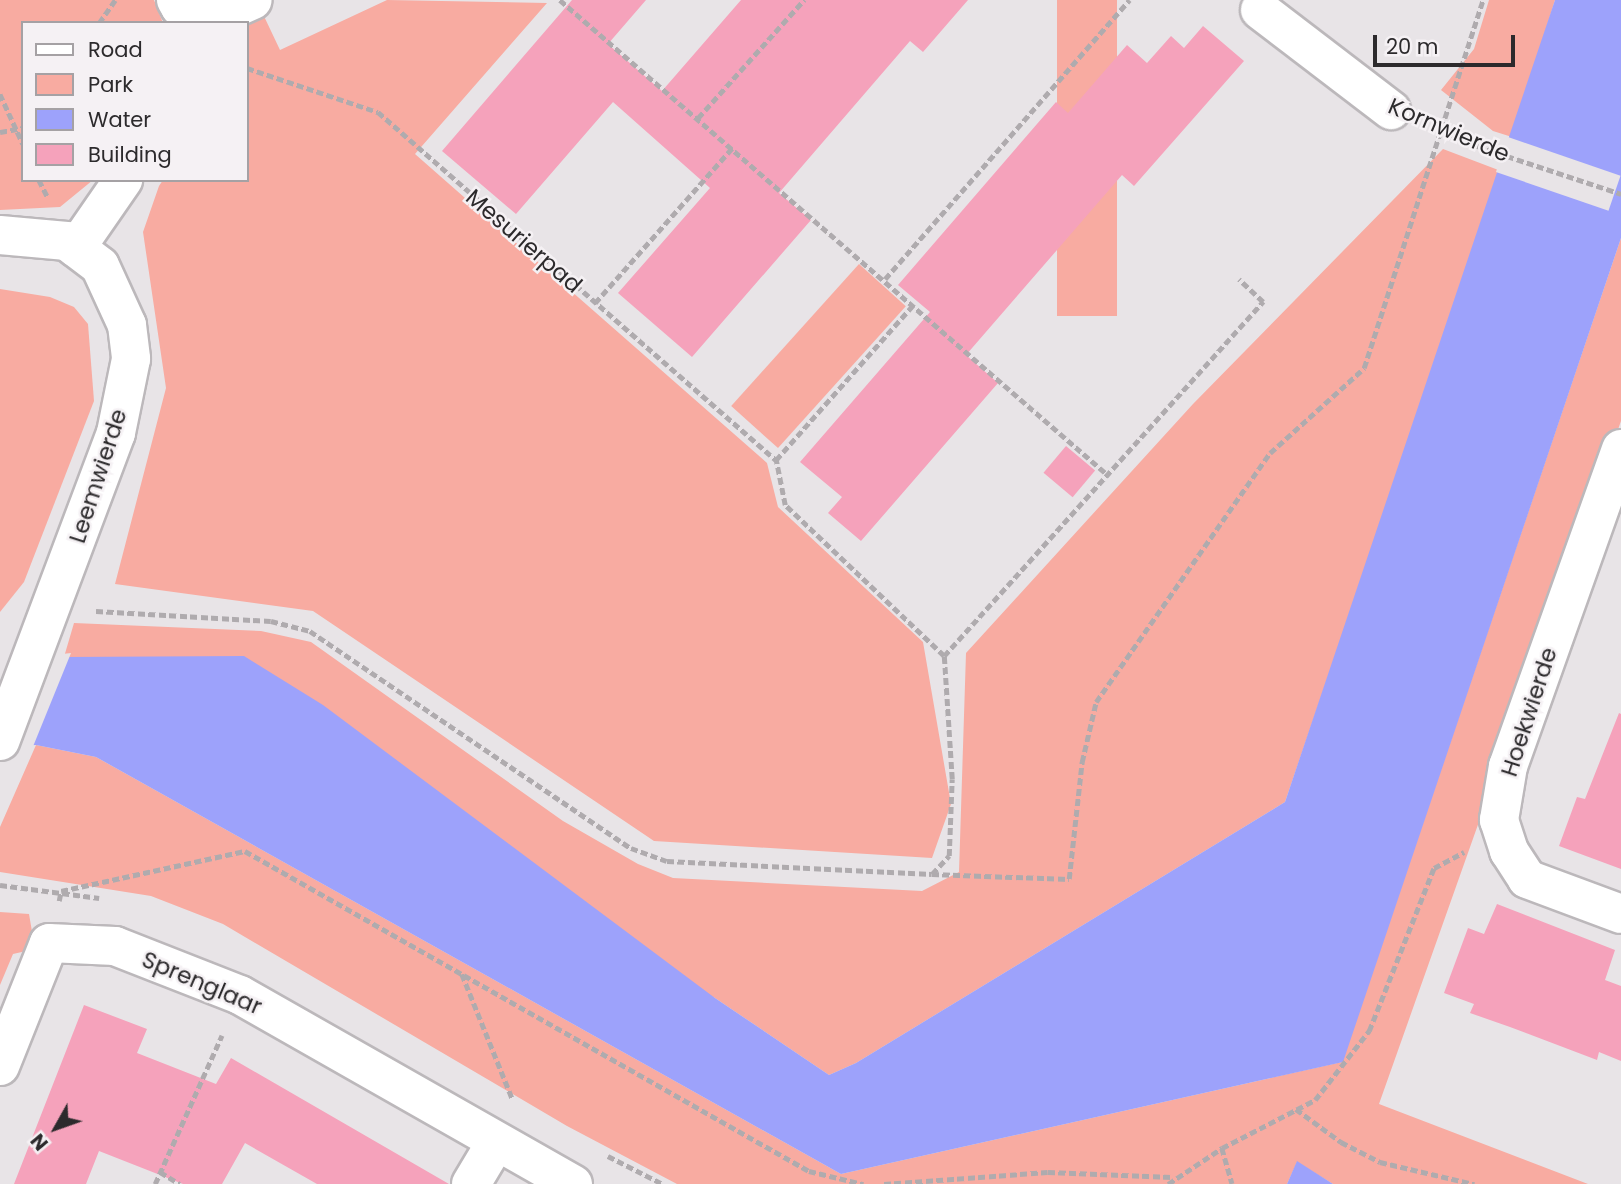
<!DOCTYPE html>
<style>
body{margin:0}
#map{position:relative;width:1621px;height:1184px;overflow:hidden;background:#e8e4e7;font-family:Poppins,sans-serif}
div>[style]{position:absolute}
.green>*{inset:0;background:#f8aba1;transform-origin:0 0}
.water>*{inset:0;background:#9da2fb}
.pier>*{inset:0;background:#e8e4e7;transform-origin:0 0}
.building>*{inset:0;background:#f5a2bb;transform-origin:0 0}
.path>*{height:4.5px;margin-top:-2.25px;transform-origin:0;background:repeating-linear-gradient(90deg,#afabae 0 7px,transparent 0 10.5px)}
.roads{filter:drop-shadow(2px 0 #bcb8bb) drop-shadow(-2px 0 #bcb8bb) drop-shadow(0 2px #bcb8bb) drop-shadow(0 -2px #bcb8bb)}
.minor>*{height:38px;margin:-19px;padding:0 19px;transform-origin:19px;border-radius:19px;background:#fff}
span{translate:-50% -50%;white-space:nowrap;text-align:center;line-height:1.15;-webkit-text-stroke:5px #f5f1f4;paint-order:stroke}
.street-label{font-size:23px;color:#2c2a2c}
.legend{position:absolute;left:21px;top:21px;width:228px;height:161px;box-sizing:border-box;background:#f5f1f4;border:2px solid #a5a1a4;margin:0;padding:9px 12px;list-style:none;font-size:21px;color:#2c2a2c}
.legend li{display:flex;align-items:center;gap:14px;height:35px}
.legend b{width:35px;border:2px solid #a5a1a4}
.north{position:absolute;left:21px;top:1093px;width:70px;height:70px;-webkit-text-stroke:5px #f5f1f4;paint-order:stroke;rotate:230deg;font-size:19px;font-weight:700;line-height:28px;text-align:center;color:#2c2a2c}
.north::after{content:'';display:block;margin:auto;width:24px;height:32px;background:#2c2a2c;clip-path:polygon(50% 0,100% 100%,50% 72%,0 100%)}
.scale{position:absolute;left:1373px;top:35px;width:142px;height:32px;box-sizing:border-box;border:4px solid #2c2a2c;border-top:0;padding-left:9px;font-size:21px;line-height:24px;white-space:nowrap;color:#2c2a2c;-webkit-text-stroke:5px #f5f1f4;paint-order:stroke}
</style>
<div id="map">
<div class="green">
<i style="clip-path:polygon(0 0,154px 0,163px 23px,23px 23px,23px 180px,93px 180px,60px 207px,0 210px)"></i>
<i style="clip-path:polygon(387px 0,547px 3px,415px 154px,767px 463px,778px 507px,923px 642px,951px 804px,932px 858px,654px 841px,313px 611px,115px 584px,166px 388px,143px 232px,159px 186px,163px 180px,247px 180px,247px 26px,262px 12px,280px 50px)"></i>
<i style="left:1057px;top:0;width:60px;height:316px"></i>
<i style="clip-path:polygon(1489px 0,1555px 0,1512px 137px,1493px 131px,1441px 90px,1474px 49px)"></i>
<i style="clip-path:polygon(1443px 149px,1501px 171px,1285px 802px,856px 1063px,829px 1075px,715px 998px,64px 657px,74px 623px,261px 631px,311px 642px,563px 821px,638px 864px,673px 878px,922px 891px,959px 872px,966px 653px,1193px 404px)"></i>
<i style="clip-path:polygon(1621px 238px,1621px 421px,1379px 1104px,1588px 1184px,1333px 1184px,1297px 1162px,1287px 1184px,677px 1184px,567px 1126px,223px 924px,151px 896px,0 872px,0 827px,36px 745px,96px 757px,841px 1174px,1342px 1062px)"></i>
<i style="left:859px;top:264px;width:63px;height:191px;rotate:42deg"></i>
<i style="clip-path:polygon(0 289px,50px 297px,74px 307px,88px 324px,94px 401px,24px 582px,0 612px)"></i>
<i style="clip-path:polygon(0 912px,29px 914px,35px 949px,13px 954px,0 985px)"></i>
</div>
<div class="water">
<i style="clip-path:polygon(1555px 0,1621px 0,1621px 238px,1343px 1062px,841px 1174px,96px 757px,36px 745px,0 746px,0 664px,64px 657px,244px 656px,323px 705px,715px 998px,829px 1075px,856px 1063px,1285px 802px)"></i>
<i style="clip-path:polygon(1297px 1161px,1333px 1184px,1287px 1184px)"></i>
</div>
<div class="pier">
<i style="left:1508px;top:137px;width:119px;height:37px;rotate:19deg"></i>
<i style="clip-path:polygon(71px 653px,32px 749px,0 750px,0 661px)"></i>
</div>
<div class="building">
<i style="clip-path:polygon(572px 0,646px 0,608px 44px,662px 91px,741px 0,968px 0,923px 52px,910px 41px,779px 193px,811px 220px,692px 357px,618px 293px,710px 188px,613px 102px,516px 214px,442px 151px)"></i>
<i style="clip-path:polygon(1203px 26px,1244px 61px,1134px 186px,1122px 175px,966px 355px,998px 383px,861px 541px,828px 513px,842px 497px,800px 462px,930px 312px,898px 285px,1056px 102px,1068px 113px,1127px 45px,1147px 63px,1171px 36px,1184px 48px)"></i>
<i style="left:1066px;top:446px;width:38px;height:35px;rotate:40deg"></i>
<i style="clip-path:polygon(1619px 713px,1621px 714px,1621px 869px,1559px 846px,1577px 797px,1585px 799px)"></i>
<i style="clip-path:polygon(1497px 904px,1615px 950px,1605px 980px,1621px 986px,1621px 1061px,1599px 1052px,1597px 1060px,1510px 1027px,1470px 1013px,1474px 1004px,1444px 993px,1468px 928px,1484px 934px)"></i>
<i style="clip-path:polygon(84px 1005px,147px 1029px,137px 1053px,216px 1084px,231px 1058px,449px 1184px,317px 1184px,245px 1143px,222px 1184px,183px 1184px,99px 1151px,86px 1184px,14px 1184px)"></i>
</div>
<div class="path">
<i style="left:560px;top:0;width:727px;rotate:40.93deg"></i>
<i style="left:99px;top:23px;width:28px;rotate:-55deg"></i>
<i style="left:247px;top:68px;width:138px;rotate:18.6deg"></i>
<i style="left:378px;top:112px;width:529px;rotate:41.17deg"></i>
<i style="left:0;top:94px;width:55px;rotate:65.3deg"></i>
<i style="left:698px;top:118px;width:159px;rotate:-48.1deg"></i>
<i style="left:1431px;top:125px;width:51px;rotate:24.5deg"></i>
<i style="left:1477px;top:146px;width:152px;rotate:18.4deg"></i>
<i style="left:0;top:132px;width:23px;rotate:-10deg"></i>
<i style="left:39px;top:180px;width:18px;rotate:63deg"></i>
<i style="left:885px;top:279px;width:371px;rotate:-48.8deg"></i>
<i style="left:595px;top:303px;width:208px;rotate:-48.5deg"></i>
<i style="left:96px;top:611px;width:175px;rotate:3.3deg"></i>
<i style="left:271px;top:621px;width:40px;rotate:14.4deg"></i>
<i style="left:310px;top:631px;width:387px;rotate:34.1deg"></i>
<i style="left:631px;top:848px;width:38px;rotate:20deg"></i>
<i style="left:667px;top:861px;width:265px;rotate:2.8deg"></i>
<i style="left:932px;top:874px;width:25px;rotate:-47deg"></i>
<i style="left:949px;top:856px;width:77px;rotate:-87.8deg"></i>
<i style="left:952px;top:779px;width:123px;rotate:-93.7deg"></i>
<i style="left:944px;top:656px;width:219px;rotate:-136.5deg"></i>
<i style="left:785px;top:505px;width:46px;rotate:-101.3deg"></i>
<i style="left:776px;top:460px;width:207px;rotate:-48.5deg"></i>
<i style="left:944px;top:656px;width:477px;rotate:-48deg"></i>
<i style="left:1263px;top:302px;width:33px;rotate:-137deg"></i>
<i style="left:932px;top:874px;width:137px;rotate:2.1deg"></i>
<i style="left:1069px;top:879px;width:118px;rotate:-83.7deg"></i>
<i style="left:1082px;top:762px;width:62px;rotate:-76.9deg"></i>
<i style="left:1096px;top:702px;width:304px;rotate:-55.1deg"></i>
<i style="left:1270px;top:453px;width:127px;rotate:-42.1deg"></i>
<i style="left:1364px;top:368px;width:387px;rotate:-72.1deg"></i>
<i style="left:0;top:885px;width:100px;rotate:7.5deg"></i>
<i style="left:59px;top:901px;width:10px;rotate:-79deg"></i>
<i style="left:61px;top:891px;width:188px;rotate:-12.3deg"></i>
<i style="left:245px;top:851px;width:648px;rotate:29.57deg"></i>
<i style="left:809px;top:1171px;width:56px;rotate:13.5deg"></i>
<i style="left:462px;top:974px;width:134px;rotate:68deg"></i>
<i style="left:1296px;top:1109px;width:56px;rotate:36.3deg"></i>
<i style="left:1341px;top:1142px;width:44px;rotate:27.1deg"></i>
<i style="left:1380px;top:1162px;width:97px;rotate:13.2deg"></i>
<i style="left:1222px;top:1148px;width:37px;rotate:74deg"></i>
<i style="left:608px;top:1156px;width:62px;rotate:27deg"></i>
<i style="left:160px;top:1172px;width:23px;rotate:31deg"></i>
<i style="left:155px;top:1184px;width:163px;rotate:-65.8deg"></i>
<i style="left:884px;top:1184px;width:164px;rotate:-4.2deg"></i>
<i style="left:1048px;top:1172px;width:124px;rotate:2.3deg"></i>
<i style="left:1168px;top:1184px;width:65px;rotate:-33.7deg"></i>
<i style="left:1222px;top:1148px;width:105px;rotate:-27.3deg"></i>
<i style="left:1315px;top:1100px;width:88px;rotate:-52deg"></i>
<i style="left:1369px;top:1031px;width:175px;rotate:-68.3deg"></i>
<i style="left:1434px;top:868px;width:34px;rotate:-28deg"></i>
</div>
<div class="roads">
<div class="minor">
<i style="left:176px;top:0;width:8px;rotate:60deg"></i>
<i style="left:180px;top:7px;width:30px;rotate:28deg"></i>
<i style="left:206px;top:21px;width:51px;rotate:-24.1deg"></i>
<i style="left:1260px;top:10px;width:165px;rotate:37.4deg"></i>
<i style="left:0;top:235px;width:67px;rotate:5.1deg"></i>
<i style="left:67px;top:241px;width:41px;rotate:37.1deg"></i>
<i style="left:100px;top:266px;width:65px;rotate:65.4deg"></i>
<i style="left:127px;top:325px;width:34px;rotate:83deg"></i>
<i style="left:131px;top:359px;width:76px;rotate:101.5deg"></i>
<i style="left:116px;top:433px;width:329px;rotate:110.6deg"></i>
<i style="left:76px;top:248px;width:83px;rotate:-55.3deg"></i>
<i style="left:1621px;top:449px;width:337px;rotate:109.6deg"></i>
<i style="left:1508px;top:766px;width:55px;rotate:99.5deg"></i>
<i style="left:1499px;top:820px;width:33px;rotate:72deg"></i>
<i style="left:1509px;top:851px;width:33px;rotate:57deg"></i>
<i style="left:1527px;top:879px;width:100px;rotate:20.4deg"></i>
<i style="left:0;top:1066px;width:132px;rotate:-68.3deg"></i>
<i style="left:49px;top:943px;width:66px;rotate:2.6deg"></i>
<i style="left:115px;top:946px;width:134px;rotate:21.4deg"></i>
<i style="left:240px;top:995px;width:383px;rotate:29.6deg"></i>
<i style="left:471px;top:1184px;width:49px;rotate:-59.2deg"></i>
</div>
</div>
<div class="street-label">
<span style="left:1449px;top:130px;rotate:23deg">Kornwierde</span>
<span style="left:524px;top:241px;rotate:41deg">Mesurierpad</span>
<span style="left:98px;top:476px;rotate:-72deg">Leemwierde</span>
<span style="left:1529px;top:712px;rotate:-72deg">Hoekwierde</span>
<span style="left:202px;top:983px;rotate:23deg">Sprenglaar</span>
</div>
<ul class="legend">
<li><b style="height:9px;background:#fff"></b>Road</li>
<li><b style="height:19px;background:#f8aba1"></b>Park</li>
<li><b style="height:19px;background:#9da2fb"></b>Water</li>
<li><b style="height:19px;background:#f5a2bb"></b>Building</li>
</ul>
<div class="north">N</div>
<div class="scale">20 m</div>
</div>
